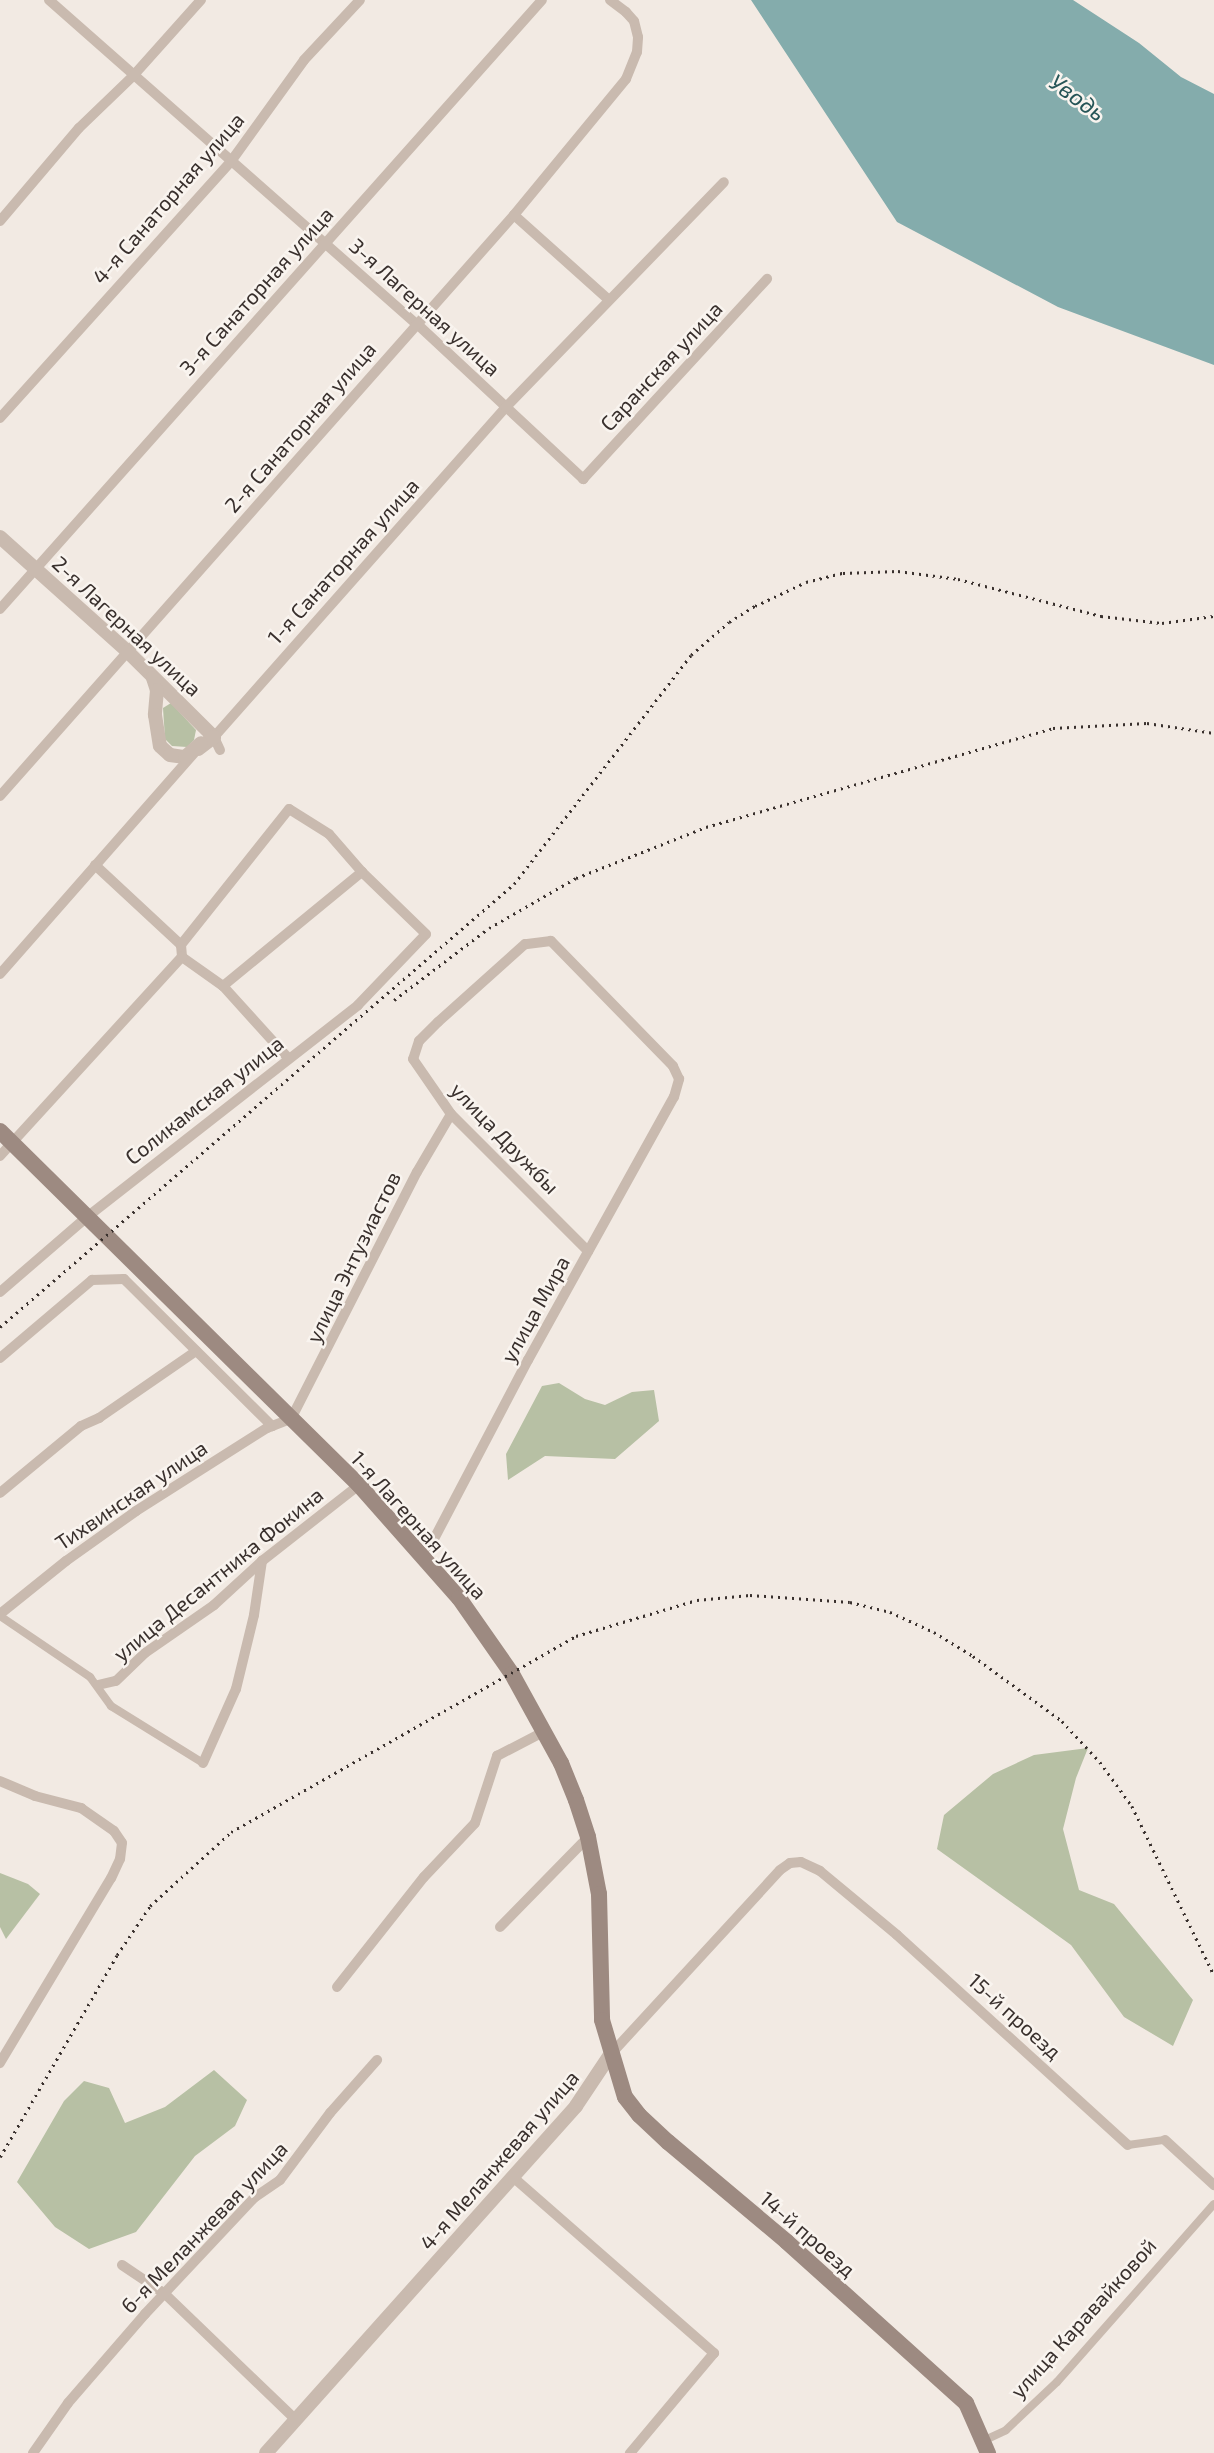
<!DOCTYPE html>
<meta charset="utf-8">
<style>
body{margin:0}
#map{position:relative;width:1214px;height:2453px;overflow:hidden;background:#f2eae3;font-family:"Exo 2",sans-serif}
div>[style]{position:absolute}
.green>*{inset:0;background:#b7c0a4}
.water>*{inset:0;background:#84acac}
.pedestrian>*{height:8px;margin:-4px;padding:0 4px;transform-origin:4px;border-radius:4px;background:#c9baaf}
.minor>*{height:10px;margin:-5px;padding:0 5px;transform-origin:5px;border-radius:5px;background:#c9baaf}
.tertiary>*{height:14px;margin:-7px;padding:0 7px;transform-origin:7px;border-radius:7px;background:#c9baaf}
.secondary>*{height:16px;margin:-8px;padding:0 8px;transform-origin:8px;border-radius:8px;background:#9d8a81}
.rail>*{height:2.5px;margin-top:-1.25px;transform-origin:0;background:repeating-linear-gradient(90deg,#39302d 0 2px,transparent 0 7px)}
span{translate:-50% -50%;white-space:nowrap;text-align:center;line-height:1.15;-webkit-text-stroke:5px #f9f4ef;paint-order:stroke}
.street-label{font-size:21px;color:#39302d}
.water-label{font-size:23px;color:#265557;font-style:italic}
</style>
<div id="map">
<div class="green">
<i style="clip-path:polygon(171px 703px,196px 730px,194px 740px,187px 747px,172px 746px,165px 739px,163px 708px)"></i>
<i style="clip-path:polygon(559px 1383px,585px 1399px,605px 1405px,632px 1392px,654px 1390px,659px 1421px,615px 1459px,545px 1456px,508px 1480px,506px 1454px,542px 1386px)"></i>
<i style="clip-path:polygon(1088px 1748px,1076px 1778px,1063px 1829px,1079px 1890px,1114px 1904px,1193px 2000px,1173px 2046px,1124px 2017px,1071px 1945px,937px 1849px,944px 1815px,993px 1774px,1034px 1755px)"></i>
<i style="clip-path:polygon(0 1873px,28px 1884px,40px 1894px,6px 1939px,0 1927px)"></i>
<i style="clip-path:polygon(214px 2070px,247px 2100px,235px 2126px,195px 2156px,136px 2232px,89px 2249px,55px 2227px,17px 2182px,64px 2101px,84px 2081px,109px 2088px,125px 2123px,165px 2107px)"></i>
</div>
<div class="water">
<i style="clip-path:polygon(751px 0,1073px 0,1139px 43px,1181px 77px,1214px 94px,1214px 365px,1058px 307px,897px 222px)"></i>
</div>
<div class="pedestrian">
<i style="left:0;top:1616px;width:109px;rotate:34.1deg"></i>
<i style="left:90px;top:1677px;width:36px;rotate:54deg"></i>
<i style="left:111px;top:1706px;width:108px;rotate:31.8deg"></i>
<i style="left:1128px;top:2145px;width:37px;rotate:-8deg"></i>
<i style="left:985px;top:2440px;width:23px;rotate:-25deg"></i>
<i style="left:1006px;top:2430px;width:70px;rotate:-43.3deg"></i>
<i style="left:1057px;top:2382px;width:237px;rotate:-48.6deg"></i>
</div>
<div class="minor">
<i style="left:49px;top:0;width:489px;rotate:41.4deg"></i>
<i style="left:416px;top:323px;width:229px;rotate:43deg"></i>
<i style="left:583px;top:479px;width:272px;rotate:-47.4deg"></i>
<i style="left:514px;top:215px;width:127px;rotate:41.8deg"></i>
<i style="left:0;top:221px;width:122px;rotate:-49.7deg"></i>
<i style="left:79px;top:128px;width:75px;rotate:-43.9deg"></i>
<i style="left:133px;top:76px;width:102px;rotate:-48.2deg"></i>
<i style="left:0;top:418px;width:347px;rotate:-48deg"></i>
<i style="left:232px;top:160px;width:123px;rotate:-54.2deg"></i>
<i style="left:304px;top:60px;width:82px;rotate:-47deg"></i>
<i style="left:0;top:609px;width:815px;rotate:-48.33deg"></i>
<i style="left:220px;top:750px;width:14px;rotate:-115deg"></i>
<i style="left:214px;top:737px;width:441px;rotate:-48.5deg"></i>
<i style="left:506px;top:407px;width:313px;rotate:-45.9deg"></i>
<i style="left:0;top:796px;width:776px;rotate:-48.5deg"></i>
<i style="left:514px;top:215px;width:176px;rotate:-50.5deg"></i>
<i style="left:626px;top:79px;width:29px;rotate:-68deg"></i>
<i style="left:637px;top:52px;width:15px;rotate:-86deg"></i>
<i style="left:638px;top:37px;width:16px;rotate:-104deg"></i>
<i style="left:634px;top:21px;width:12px;rotate:-132deg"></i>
<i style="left:626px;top:12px;width:20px;rotate:-143deg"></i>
<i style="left:95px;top:865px;width:117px;rotate:42.9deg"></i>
<i style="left:181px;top:945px;width:12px;rotate:85deg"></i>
<i style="left:182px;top:957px;width:50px;rotate:35.3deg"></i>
<i style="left:223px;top:986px;width:97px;rotate:47.9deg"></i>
<i style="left:0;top:974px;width:294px;rotate:-48.7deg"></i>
<i style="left:223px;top:986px;width:180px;rotate:-39.4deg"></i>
<i style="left:0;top:1156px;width:270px;rotate:-47.6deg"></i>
<i style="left:0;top:1292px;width:115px;rotate:-40.8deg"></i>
<i style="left:87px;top:1217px;width:344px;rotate:-38deg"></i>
<i style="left:358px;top:1005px;width:98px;rotate:-46.2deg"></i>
<i style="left:426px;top:934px;width:89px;rotate:-135.9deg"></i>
<i style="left:362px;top:872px;width:50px;rotate:-131deg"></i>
<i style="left:329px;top:834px;width:47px;rotate:-148deg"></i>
<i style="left:289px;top:809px;width:174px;rotate:128.5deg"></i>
<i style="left:0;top:1358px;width:121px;rotate:-40.3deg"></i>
<i style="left:92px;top:1280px;width:32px;rotate:-2deg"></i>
<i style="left:124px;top:1279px;width:209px;rotate:44.8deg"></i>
<i style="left:0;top:1493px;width:105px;rotate:-39.6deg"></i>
<i style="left:81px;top:1426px;width:20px;rotate:-24deg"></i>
<i style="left:99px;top:1418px;width:118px;rotate:-34.6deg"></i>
<i style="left:424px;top:1558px;width:224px;rotate:-62.3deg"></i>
<i style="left:528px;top:1360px;width:301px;rotate:-61deg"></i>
<i style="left:674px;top:1097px;width:19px;rotate:-74deg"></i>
<i style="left:679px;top:1079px;width:14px;rotate:-115deg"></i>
<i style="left:673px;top:1066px;width:175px;rotate:-134.3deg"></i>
<i style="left:551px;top:941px;width:26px;rotate:173deg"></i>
<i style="left:525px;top:944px;width:117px;rotate:138.1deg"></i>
<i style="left:438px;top:1022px;width:27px;rotate:135deg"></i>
<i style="left:419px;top:1041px;width:19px;rotate:108deg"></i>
<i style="left:413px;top:1059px;width:67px;rotate:55.4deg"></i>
<i style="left:451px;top:1114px;width:194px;rotate:45deg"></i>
<i style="left:0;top:1614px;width:85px;rotate:-38.8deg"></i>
<i style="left:66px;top:1561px;width:86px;rotate:-35.5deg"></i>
<i style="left:136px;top:1511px;width:155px;rotate:-32.4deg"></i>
<i style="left:267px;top:1428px;width:26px;rotate:-21deg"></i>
<i style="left:291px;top:1419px;width:277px;rotate:-63deg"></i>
<i style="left:417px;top:1172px;width:67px;rotate:-59.6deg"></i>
<i style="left:98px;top:1685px;width:18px;rotate:-13deg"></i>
<i style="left:116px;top:1681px;width:40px;rotate:-44deg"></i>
<i style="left:145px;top:1653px;width:84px;rotate:-34.8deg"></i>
<i style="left:214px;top:1605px;width:65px;rotate:-42.5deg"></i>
<i style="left:262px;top:1561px;width:123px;rotate:-38.1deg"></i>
<i style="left:203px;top:1763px;width:81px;rotate:-66deg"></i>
<i style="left:236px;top:1689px;width:76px;rotate:-76.3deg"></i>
<i style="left:254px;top:1615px;width:55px;rotate:-81.6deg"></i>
<i style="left:0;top:1781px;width:38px;rotate:23deg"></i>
<i style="left:35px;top:1796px;width:48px;rotate:14.6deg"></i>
<i style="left:81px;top:1808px;width:40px;rotate:34.9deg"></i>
<i style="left:114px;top:1831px;width:14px;rotate:56deg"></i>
<i style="left:122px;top:1843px;width:16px;rotate:97deg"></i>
<i style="left:120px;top:1859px;width:21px;rotate:115deg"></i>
<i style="left:111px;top:1878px;width:216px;rotate:121deg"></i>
<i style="left:500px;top:1927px;width:126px;rotate:-45.6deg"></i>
<i style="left:337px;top:1987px;width:140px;rotate:-51.7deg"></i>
<i style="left:424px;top:1877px;width:74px;rotate:-46.6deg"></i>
<i style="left:475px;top:1823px;width:71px;rotate:-71.8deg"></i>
<i style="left:497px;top:1756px;width:54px;rotate:-27.5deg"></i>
<i style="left:610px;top:2055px;width:251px;rotate:-47.4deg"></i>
<i style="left:780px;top:1870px;width:12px;rotate:-35deg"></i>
<i style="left:790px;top:1863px;width:11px;rotate:-5deg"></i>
<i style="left:801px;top:1862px;width:21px;rotate:25deg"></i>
<i style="left:820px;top:1871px;width:100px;rotate:39.7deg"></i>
<i style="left:897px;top:1935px;width:312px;rotate:42.3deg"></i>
<i style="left:1165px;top:2140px;width:67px;rotate:42.6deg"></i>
<i style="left:514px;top:2178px;width:266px;rotate:41.2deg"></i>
<i style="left:714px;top:2353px;width:131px;rotate:130deg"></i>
<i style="left:122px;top:2265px;width:52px;rotate:34deg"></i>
<i style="left:165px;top:2294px;width:182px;rotate:43.9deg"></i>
<i style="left:33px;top:2453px;width:61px;rotate:-55deg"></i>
<i style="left:68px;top:2403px;width:118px;rotate:-49.1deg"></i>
<i style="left:145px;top:2314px;width:161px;rotate:-46.8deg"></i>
<i style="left:255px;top:2197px;width:30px;rotate:-34deg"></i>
<i style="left:280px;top:2180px;width:84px;rotate:-53.3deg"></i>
<i style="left:330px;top:2113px;width:71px;rotate:-48.4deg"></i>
</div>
<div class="tertiary">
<i style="left:0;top:537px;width:172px;rotate:41.9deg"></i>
<i style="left:128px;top:652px;width:121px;rotate:44.7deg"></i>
<i style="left:214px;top:737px;width:20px;rotate:143deg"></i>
<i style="left:153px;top:678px;width:13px;rotate:72deg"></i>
<i style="left:157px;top:690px;width:25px;rotate:95deg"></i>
<i style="left:155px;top:715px;width:31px;rotate:81deg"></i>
<i style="left:160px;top:746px;width:13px;rotate:42deg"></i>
<i style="left:170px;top:755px;width:15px;rotate:8deg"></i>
<i style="left:185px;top:757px;width:21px;rotate:-41deg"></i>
<i style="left:266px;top:2453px;width:465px;rotate:-48.2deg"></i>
<i style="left:576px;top:2106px;width:61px;rotate:-56.3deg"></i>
</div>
<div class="secondary">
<i style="left:0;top:1131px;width:504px;rotate:44.6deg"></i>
<i style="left:359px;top:1485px;width:151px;rotate:48.5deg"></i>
<i style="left:459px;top:1598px;width:93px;rotate:55.1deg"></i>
<i style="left:512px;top:1674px;width:102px;rotate:61.2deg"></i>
<i style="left:561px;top:1763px;width:40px;rotate:68deg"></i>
<i style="left:576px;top:1800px;width:39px;rotate:72deg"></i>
<i style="left:588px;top:1837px;width:58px;rotate:79.1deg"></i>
<i style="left:599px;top:1894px;width:126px;rotate:88.6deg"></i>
<i style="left:602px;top:2020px;width:80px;rotate:73.4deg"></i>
<i style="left:625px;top:2097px;width:23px;rotate:52deg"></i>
<i style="left:639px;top:2115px;width:40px;rotate:43deg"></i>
<i style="left:668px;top:2142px;width:155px;rotate:40deg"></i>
<i style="left:787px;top:2242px;width:241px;rotate:42deg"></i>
<i style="left:966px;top:2403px;width:55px;rotate:66.3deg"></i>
</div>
<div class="rail">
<i style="left:394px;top:1000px;width:119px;rotate:-37.2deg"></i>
<i style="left:489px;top:928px;width:100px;rotate:-29.9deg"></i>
<i style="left:576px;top:878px;width:140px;rotate:-21.4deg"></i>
<i style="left:706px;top:827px;width:361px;rotate:-15.9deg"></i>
<i style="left:1053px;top:728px;width:94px;rotate:-3deg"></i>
<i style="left:1147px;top:723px;width:68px;rotate:8.5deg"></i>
<i style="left:0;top:1327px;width:679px;rotate:-40.76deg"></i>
<i style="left:514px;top:884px;width:289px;rotate:-52.3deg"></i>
<i style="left:691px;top:655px;width:50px;rotate:-41deg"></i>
<i style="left:729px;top:622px;width:31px;rotate:-32deg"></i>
<i style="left:755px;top:606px;width:56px;rotate:-25.2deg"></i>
<i style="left:806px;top:582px;width:38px;rotate:-14deg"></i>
<i style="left:843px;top:573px;width:55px;rotate:-2.1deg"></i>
<i style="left:898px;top:571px;width:61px;rotate:7.6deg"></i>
<i style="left:958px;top:579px;width:148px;rotate:14.5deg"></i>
<i style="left:1101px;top:616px;width:61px;rotate:6.5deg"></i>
<i style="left:1162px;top:623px;width:52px;rotate:-7.7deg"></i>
<i style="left:0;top:2157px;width:233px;rotate:-59.9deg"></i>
<i style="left:117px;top:1955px;width:59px;rotate:-56deg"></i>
<i style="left:150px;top:1906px;width:110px;rotate:-42.4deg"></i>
<i style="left:231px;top:1832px;width:397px;rotate:-29.6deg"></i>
<i style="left:576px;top:1636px;width:126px;rotate:-16.6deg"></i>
<i style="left:697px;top:1600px;width:53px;rotate:-5.4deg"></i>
<i style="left:750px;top:1595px;width:100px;rotate:4deg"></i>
<i style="left:850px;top:1602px;width:41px;rotate:14deg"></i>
<i style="left:890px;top:1612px;width:48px;rotate:24.4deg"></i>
<i style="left:934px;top:1632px;width:46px;rotate:31.6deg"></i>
<i style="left:973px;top:1656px;width:110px;rotate:36.1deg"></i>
<i style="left:1062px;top:1721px;width:56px;rotate:47.2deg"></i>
<i style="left:1100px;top:1762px;width:54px;rotate:54deg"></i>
<i style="left:1132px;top:1806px;width:188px;rotate:64.1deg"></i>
</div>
<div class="street-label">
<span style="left:168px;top:198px;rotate:-49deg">4-я Санаторная улица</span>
<span style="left:256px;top:291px;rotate:-48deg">3-я Санаторная улица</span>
<span style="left:425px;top:307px;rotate:42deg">3-я Лагерная улица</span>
<span style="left:661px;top:366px;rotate:-47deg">Саранская улица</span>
<span style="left:300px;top:427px;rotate:-49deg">2-я Санаторная улица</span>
<span style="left:343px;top:561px;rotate:-48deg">1-я Санаторная улица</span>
<span style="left:127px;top:626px;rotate:43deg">2-я Лагерная улица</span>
<span style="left:204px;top:1100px;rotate:-38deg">Соликамская улица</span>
<span style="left:505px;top:1138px;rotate:46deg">улица Дружбы</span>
<span style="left:353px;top:1257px;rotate:-64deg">улица Энтузиастов</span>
<span style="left:535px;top:1309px;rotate:-61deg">улица Мира</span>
<span style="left:131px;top:1495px;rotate:-34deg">Тихвинская улица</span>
<span style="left:419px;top:1525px;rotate:48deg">1-я Лагерная улица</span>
<span style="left:218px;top:1574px;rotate:-39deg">улица Десантника Фокина</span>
<span style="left:1015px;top:2016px;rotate:42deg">15-й проезд</span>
<span style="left:499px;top:2160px;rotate:-49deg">4-я Меланжевая улица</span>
<span style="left:204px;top:2227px;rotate:-46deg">6-я Меланжевая улица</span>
<span style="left:808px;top:2234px;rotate:41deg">14-й проезд</span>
<span style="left:1083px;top:2318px;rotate:-48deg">улица Каравайковой</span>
</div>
<div class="water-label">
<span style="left:1078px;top:97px;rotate:36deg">Уводь</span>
</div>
</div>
